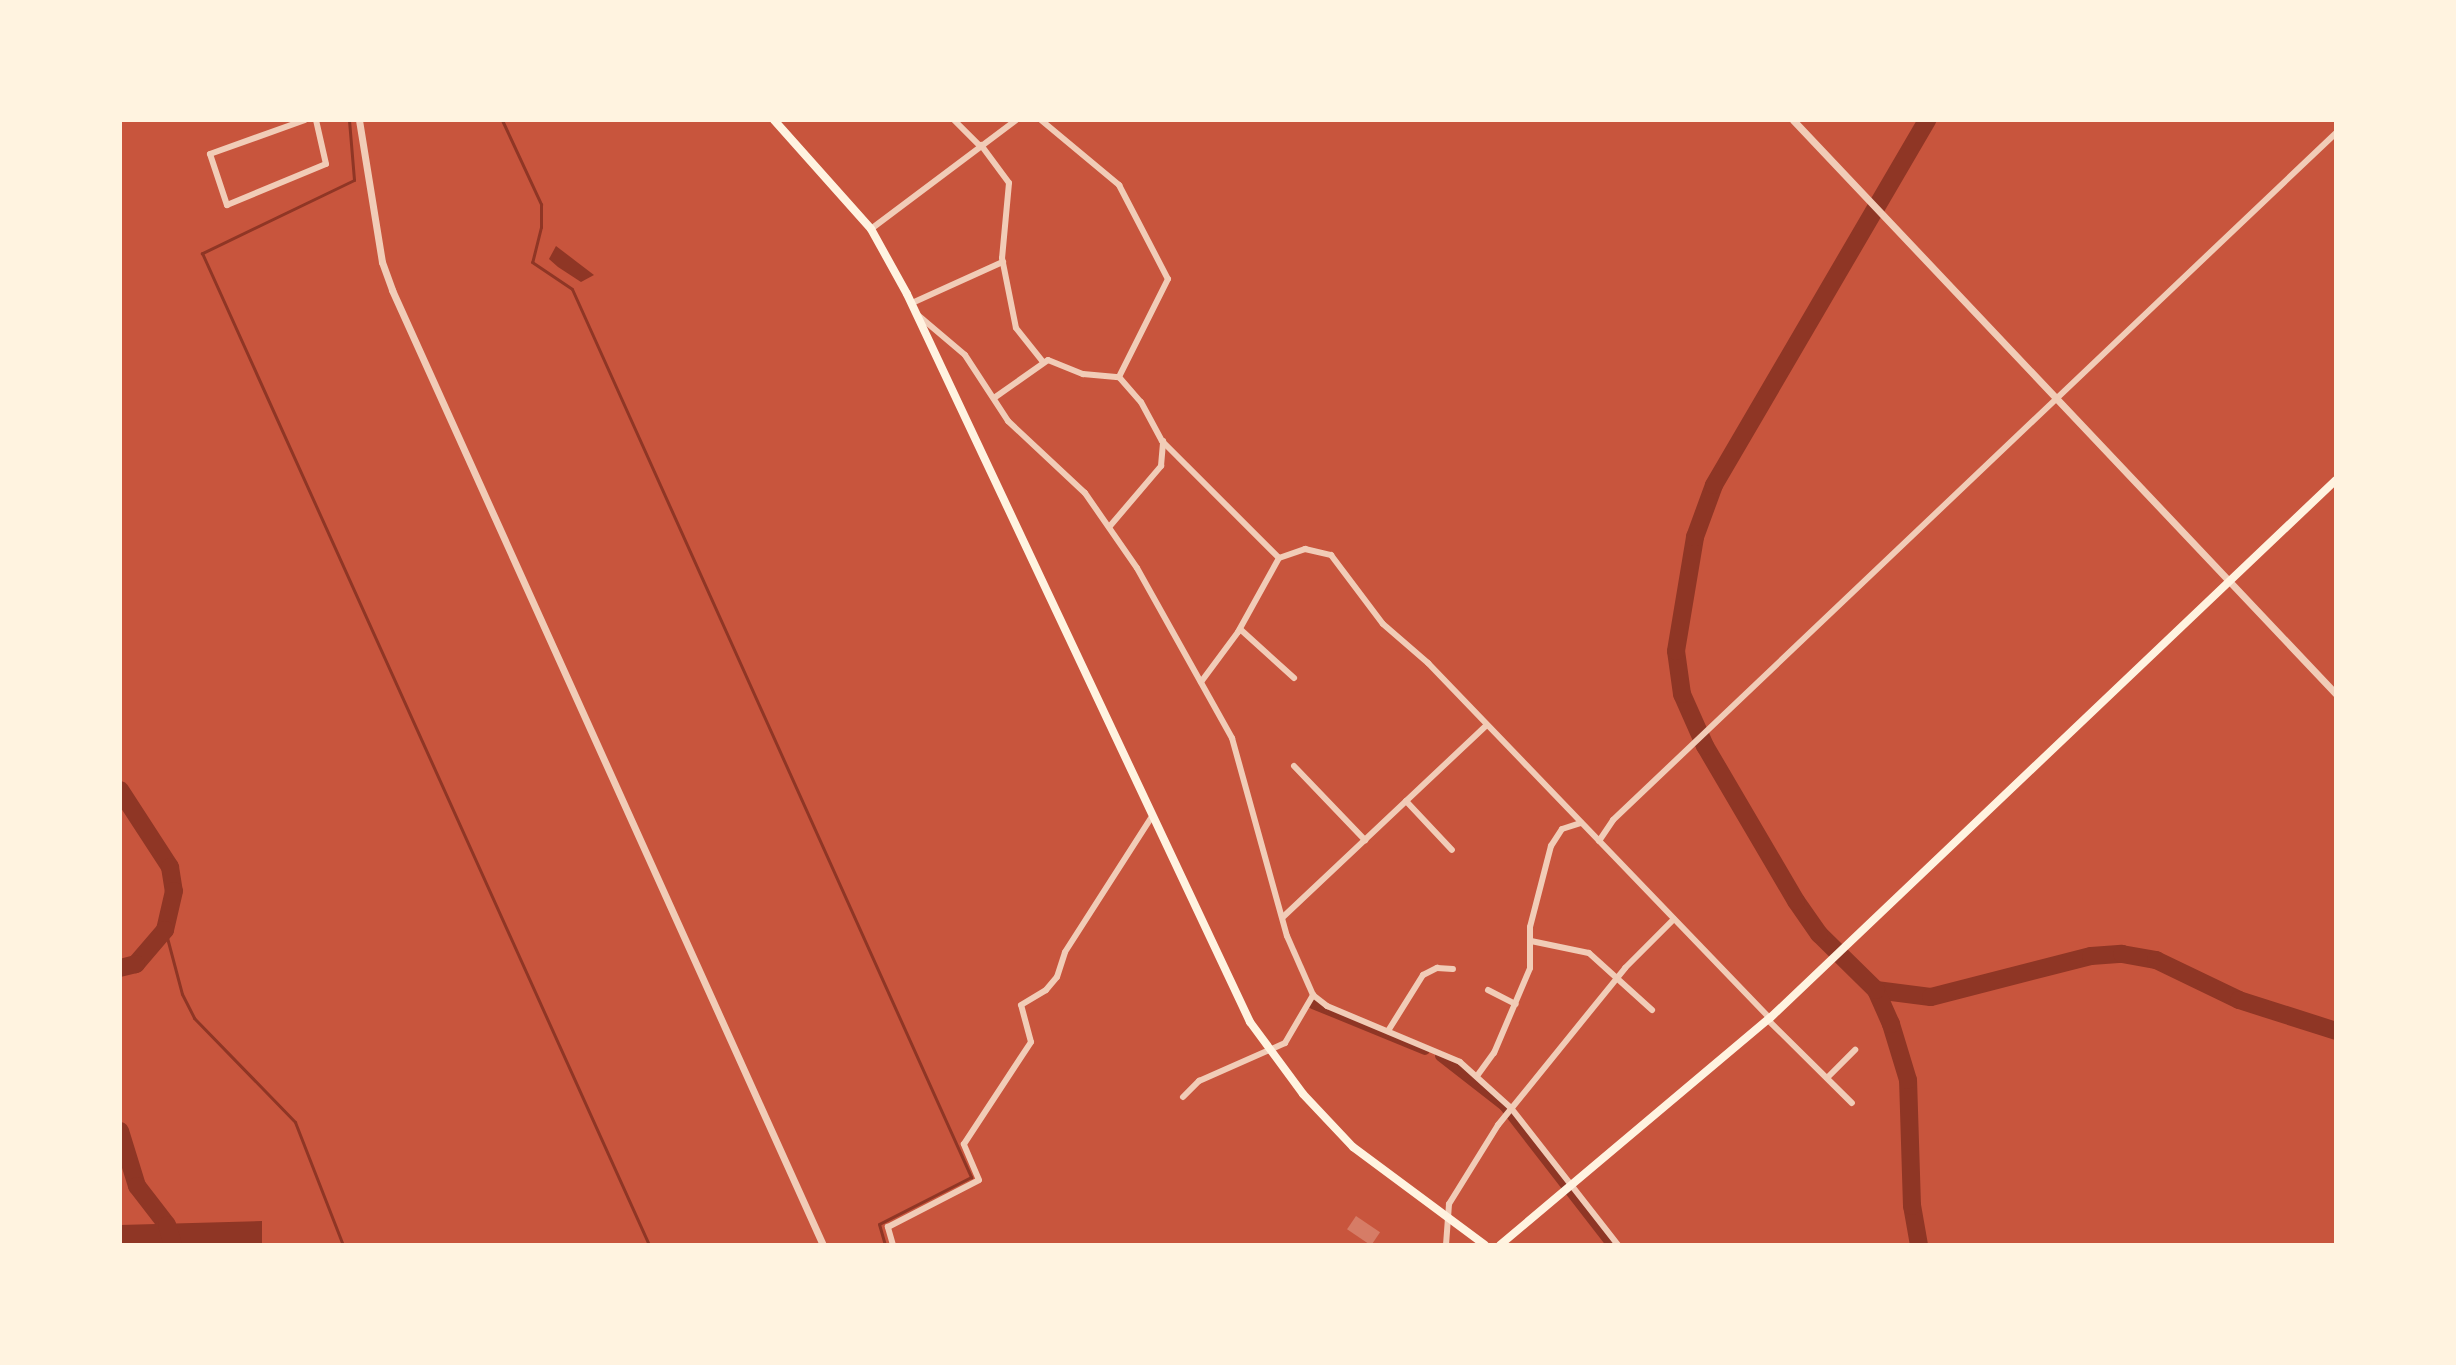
<!DOCTYPE html>
<style>
body{margin:0}
#map{position:relative;width:2456px;height:1365px;overflow:hidden;background:#c8553d;font-family:Rubik,sans-serif}
div>[style]{position:absolute}
.water>*{inset:0;background:#8f3625}
.stream>*{height:3px;margin:-1.5px;padding:0 1.5px;transform-origin:1.5px;border-radius:1.5px;background:#8f3625}
.canal>*{height:10px;margin:-5px;padding:0 5px;transform-origin:5px;border-radius:5px;background:#8f3625}
.river>*{height:18px;margin:-9px;padding:0 9px;transform-origin:9px;border-radius:9px;background:#8f3625}
.building>*{inset:0;background:#d67c66;transform-origin:0 0}
.minor>*{height:6px;margin:-3px;padding:0 3px;transform-origin:3px;border-radius:3px;background:#f1ccb7}
.tertiary>*{height:7px;margin:-3.5px;padding:0 3.5px;transform-origin:3.5px;border-radius:3.5px;background:#f1ccb7}
.secondary>*{height:8px;margin:-4px;padding:0 4px;transform-origin:4px;border-radius:4px;background:#fff3e0}
span{translate:-50% -50%;white-space:nowrap;text-align:center;line-height:1.15;-webkit-text-stroke:7px #fff3e0;paint-order:stroke}
.frame{position:absolute;inset:0;border:122px solid #fff3e0;pointer-events:none}
</style>
<div id="map">
<div class="water">
<i style="clip-path:polygon(556px 246px,594px 275px,581px 282px,558px 267px,549px 259px)"></i>
<i style="clip-path:polygon(262px 1221px,262px 1245px,120px 1245px,120px 1225px)"></i>
</div>
<div class="stream">
<i style="left:349px;top:120px;width:60px;rotate:85.2deg"></i>
<i style="left:354px;top:180px;width:169px;rotate:154.3deg"></i>
<i style="left:202px;top:253px;width:1088px;rotate:65.74deg"></i>
<i style="left:502px;top:120px;width:93px;rotate:65.1deg"></i>
<i style="left:541px;top:204px;width:23px;rotate:90deg"></i>
<i style="left:541px;top:227px;width:36px;rotate:104deg"></i>
<i style="left:532px;top:262px;width:48px;rotate:34deg"></i>
<i style="left:572px;top:289px;width:974px;rotate:65.8deg"></i>
<i style="left:971px;top:1177px;width:103px;rotate:152.9deg"></i>
<i style="left:879px;top:1224px;width:22px;rotate:74deg"></i>
<i style="left:165px;top:930px;width:66px;rotate:75.1deg"></i>
<i style="left:182px;top:994px;width:27px;rotate:63deg"></i>
<i style="left:194px;top:1018px;width:145px;rotate:45.8deg"></i>
<i style="left:295px;top:1122px;width:132px;rotate:68.7deg"></i>
</div>
<div class="canal">
<i style="left:1313px;top:1004px;width:121px;rotate:22.3deg"></i>
<i style="left:1440px;top:1056px;width:81px;rotate:38deg"></i>
<i style="left:1504px;top:1106px;width:176px;rotate:52.2deg"></i>
</div>
<div class="river">
<i style="left:120px;top:790px;width:92px;rotate:57deg"></i>
<i style="left:170px;top:867px;width:24px;rotate:81deg"></i>
<i style="left:174px;top:891px;width:40px;rotate:103deg"></i>
<i style="left:165px;top:930px;width:45px;rotate:130.5deg"></i>
<i style="left:136px;top:964px;width:16px;rotate:166deg"></i>
<i style="left:1876px;top:990px;width:55px;rotate:7.3deg"></i>
<i style="left:1931px;top:997px;width:165px;rotate:-14.4deg"></i>
<i style="left:2091px;top:956px;width:31px;rotate:-4deg"></i>
<i style="left:2122px;top:954px;width:35px;rotate:10deg"></i>
<i style="left:2156px;top:960px;width:92px;rotate:25.7deg"></i>
<i style="left:2239px;top:1000px;width:102px;rotate:17.7deg"></i>
<i style="left:120px;top:1131px;width:58px;rotate:72.8deg"></i>
<i style="left:137px;top:1186px;width:49px;rotate:52.4deg"></i>
<i style="left:167px;top:1225px;width:21px;rotate:73deg"></i>
<i style="left:1919px;top:1245px;width:40px;rotate:-100deg"></i>
<i style="left:1912px;top:1206px;width:126px;rotate:-91.8deg"></i>
<i style="left:1908px;top:1080px;width:59px;rotate:-106.9deg"></i>
<i style="left:1891px;top:1024px;width:37px;rotate:-114deg"></i>
<i style="left:1876px;top:990px;width:80px;rotate:-135.5deg"></i>
<i style="left:1819px;top:934px;width:40px;rotate:-124.9deg"></i>
<i style="left:1796px;top:901px;width:180px;rotate:-120.4deg"></i>
<i style="left:1705px;top:746px;width:57px;rotate:-113.9deg"></i>
<i style="left:1682px;top:694px;width:43px;rotate:-97.9deg"></i>
<i style="left:1676px;top:651px;width:116px;rotate:-80.5deg"></i>
<i style="left:1695px;top:537px;width:55px;rotate:-69.9deg"></i>
<i style="left:1714px;top:485px;width:423px;rotate:-59.7deg"></i>
</div>
<div class="building">
<i style="left:1356px;top:1216px;width:29px;height:16px;rotate:34deg"></i>
</div>
<div class="minor">
<i style="left:305px;top:120px;width:101px;rotate:160.3deg"></i>
<i style="left:210px;top:154px;width:54px;rotate:71.6deg"></i>
<i style="left:227px;top:205px;width:107px;rotate:-22.5deg"></i>
<i style="left:326px;top:164px;width:45px;rotate:-102.8deg"></i>
<i style="left:954px;top:120px;width:37px;rotate:45deg"></i>
<i style="left:1041px;top:120px;width:102px;rotate:39.8deg"></i>
<i style="left:1119px;top:185px;width:106px;rotate:62.5deg"></i>
<i style="left:1168px;top:279px;width:110px;rotate:116.6deg"></i>
<i style="left:981px;top:145px;width:47px;rotate:53.6deg"></i>
<i style="left:1009px;top:183px;width:75px;rotate:95.3deg"></i>
<i style="left:1002px;top:258px;width:71px;rotate:78.7deg"></i>
<i style="left:1016px;top:328px;width:43px;rotate:51.5deg"></i>
<i style="left:871px;top:229px;width:181px;rotate:-36.9deg"></i>
<i style="left:912px;top:303px;width:100px;rotate:-24.3deg"></i>
<i style="left:919px;top:316px;width:60px;rotate:40.3deg"></i>
<i style="left:965px;top:355px;width:79px;rotate:56.9deg"></i>
<i style="left:1008px;top:421px;width:105px;rotate:43.1deg"></i>
<i style="left:1085px;top:493px;width:91px;rotate:55.3deg"></i>
<i style="left:1137px;top:568px;width:195px;rotate:60.8deg"></i>
<i style="left:1232px;top:738px;width:205px;rotate:74.5deg"></i>
<i style="left:1287px;top:936px;width:64px;rotate:66.2deg"></i>
<i style="left:1313px;top:995px;width:18px;rotate:38deg"></i>
<i style="left:1327px;top:1006px;width:144px;rotate:22.8deg"></i>
<i style="left:1460px;top:1062px;width:69px;rotate:42deg"></i>
<i style="left:1511px;top:1108px;width:174px;rotate:52deg"></i>
<i style="left:994px;top:398px;width:66px;rotate:-35.1deg"></i>
<i style="left:1048px;top:360px;width:38px;rotate:22deg"></i>
<i style="left:1083px;top:374px;width:36px;rotate:5deg"></i>
<i style="left:1119px;top:377px;width:33px;rotate:49deg"></i>
<i style="left:1141px;top:402px;width:44px;rotate:61.7deg"></i>
<i style="left:1162px;top:441px;width:165px;rotate:45deg"></i>
<i style="left:1110px;top:526px;width:79px;rotate:-49.6deg"></i>
<i style="left:1161px;top:466px;width:25px;rotate:-85deg"></i>
<i style="left:1240px;top:629px;width:73px;rotate:42.2deg"></i>
<i style="left:1201px;top:682px;width:62px;rotate:-53.5deg"></i>
<i style="left:1238px;top:632px;width:85px;rotate:-61deg"></i>
<i style="left:1279px;top:558px;width:28px;rotate:-19deg"></i>
<i style="left:1305px;top:549px;width:27px;rotate:13deg"></i>
<i style="left:1331px;top:555px;width:86px;rotate:53deg"></i>
<i style="left:1383px;top:624px;width:60px;rotate:40.9deg"></i>
<i style="left:1428px;top:663px;width:493px;rotate:46.1deg"></i>
<i style="left:1294px;top:766px;width:103px;rotate:46.2deg"></i>
<i style="left:1406px;top:801px;width:67px;rotate:46.8deg"></i>
<i style="left:1599px;top:841px;width:25px;rotate:-56deg"></i>
<i style="left:1613px;top:820px;width:997px;rotate:-43.54deg"></i>
<i style="left:1283px;top:917px;width:280px;rotate:-43.3deg"></i>
<i style="left:1531px;top:941px;width:59px;rotate:11.7deg"></i>
<i style="left:1589px;top:953px;width:85px;rotate:42.1deg"></i>
<i style="left:1488px;top:990px;width:31px;rotate:27deg"></i>
<i style="left:1768px;top:1020px;width:118px;rotate:44.7deg"></i>
<i style="left:1388px;top:1031px;width:66px;rotate:-58deg"></i>
<i style="left:1423px;top:975px;width:16px;rotate:-27deg"></i>
<i style="left:1437px;top:968px;width:16px;rotate:4deg"></i>
<i style="left:1477px;top:1076px;width:29px;rotate:-54deg"></i>
<i style="left:1494px;top:1053px;width:92px;rotate:-67deg"></i>
<i style="left:1530px;top:968px;width:41px;rotate:-90deg"></i>
<i style="left:1530px;top:927px;width:84px;rotate:-75.5deg"></i>
<i style="left:1551px;top:846px;width:20px;rotate:-57deg"></i>
<i style="left:1562px;top:829px;width:20px;rotate:-18deg"></i>
<i style="left:1827px;top:1078px;width:40px;rotate:-45deg"></i>
<i style="left:1183px;top:1097px;width:23px;rotate:-45deg"></i>
<i style="left:1199px;top:1081px;width:94px;rotate:-23.8deg"></i>
<i style="left:1285px;top:1043px;width:56px;rotate:-59.7deg"></i>
<i style="left:893px;top:1245px;width:19px;rotate:-106deg"></i>
<i style="left:888px;top:1227px;width:102px;rotate:-27.3deg"></i>
<i style="left:979px;top:1180px;width:39px;rotate:-113deg"></i>
<i style="left:964px;top:1144px;width:122px;rotate:-56.7deg"></i>
<i style="left:1031px;top:1042px;width:38px;rotate:-105deg"></i>
<i style="left:1021px;top:1005px;width:29px;rotate:-31deg"></i>
<i style="left:1046px;top:990px;width:17px;rotate:-50deg"></i>
<i style="left:1057px;top:977px;width:26px;rotate:-72deg"></i>
<i style="left:1065px;top:952px;width:159px;rotate:-57.3deg"></i>
<i style="left:1446px;top:1245px;width:41px;rotate:-85.8deg"></i>
<i style="left:1449px;top:1204px;width:93px;rotate:-58.2deg"></i>
<i style="left:1498px;top:1125px;width:202px;rotate:-51deg"></i>
<i style="left:1625px;top:968px;width:69px;rotate:-45deg"></i>
</div>
<div class="tertiary">
<i style="left:359px;top:120px;width:144px;rotate:80.8deg"></i>
<i style="left:382px;top:262px;width:30px;rotate:70deg"></i>
<i style="left:392px;top:290px;width:1048px;rotate:65.71deg"></i>
<i style="left:1793px;top:120px;width:790px;rotate:46.59deg"></i>
</div>
<div class="secondary">
<i style="left:774px;top:120px;width:146px;rotate:48.3deg"></i>
<i style="left:871px;top:229px;width:74px;rotate:61deg"></i>
<i style="left:907px;top:294px;width:805px;rotate:64.77deg"></i>
<i style="left:1250px;top:1022px;width:89px;rotate:53.6deg"></i>
<i style="left:1303px;top:1094px;width:73px;rotate:46.7deg"></i>
<i style="left:1353px;top:1147px;width:164px;rotate:36.6deg"></i>
<i style="left:1500px;top:1245px;width:353px;rotate:-40.1deg"></i>
<i style="left:1770px;top:1018px;width:781px;rotate:-43.55deg"></i>
</div>
<div class="frame"></div>
</div>
